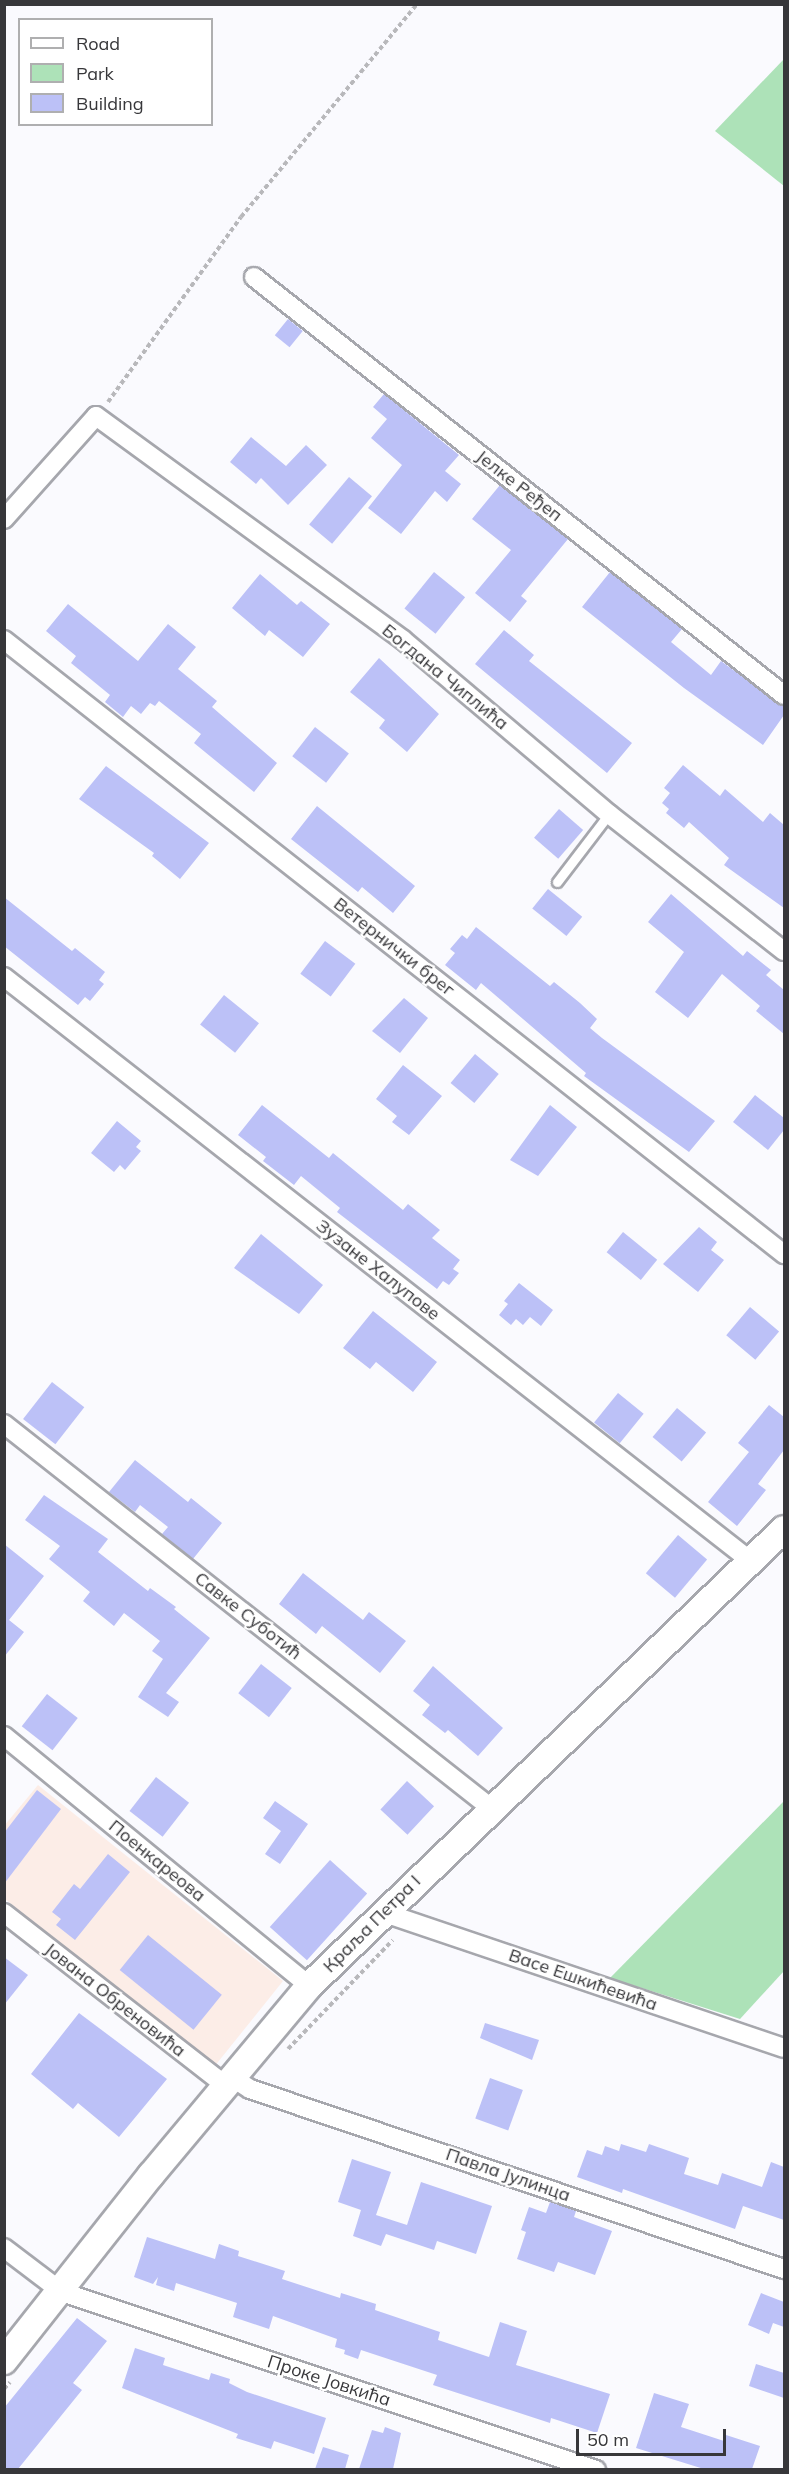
<!DOCTYPE html>
<meta charset="utf-8">
<style>
body{margin:0}
#map{position:relative;width:789px;height:2474px;overflow:hidden;background:#fafafe;font-family:Mulish,sans-serif}
div>[style]{position:absolute}
.commercial>*{inset:0;background:#fcede7}
.green>*{inset:0;background:#ade2b8}
.building>*{inset:0;background:#bcc1f7;transform-origin:0 0}
.path>*{height:4px;margin-top:-2px;transform-origin:0;background:repeating-linear-gradient(90deg,#b8b8bb 0 4.5px,transparent 0 7.5px)}
.roads{filter:drop-shadow(2px 0 #a6a7ad) drop-shadow(-2px 0 #a6a7ad) drop-shadow(0 2px #a6a7ad) drop-shadow(0 -2px #a6a7ad)}
.lane>*{height:9px;margin:-4.5px;padding:0 4.5px;transform-origin:4.5px;border-radius:4.5px;background:#fff}
.street>*{height:18px;margin:-9px;padding:0 9px;transform-origin:9px;border-radius:9px;background:#fff}
.secondary>*{height:26px;margin:-13px;padding:0 13px;transform-origin:13px;border-radius:13px;background:#fff}
span{translate:-50% -50%;white-space:nowrap;text-align:center;line-height:1.15;-webkit-text-stroke:4.5px #fff;paint-order:stroke}
.street-label{font-size:18px;color:#37373a}
.frame{position:absolute;inset:0;border:6px solid #37373a;pointer-events:none}
.legend{position:absolute;left:18px;top:18px;width:195px;height:108px;box-sizing:border-box;background:#fff;border:2px solid #afafb0;margin:0;padding:8px 10px;list-style:none;font-size:18px;color:#37373a}
.legend li{display:flex;align-items:center;gap:12px;height:30px}
.legend b{width:30px;border:2px solid #afafb0}
.scale{position:absolute;left:576px;top:2429px;width:150px;height:27px;box-sizing:border-box;border:3px solid #37373a;border-top:0;padding-left:8px;font-size:18px;line-height:21px;white-space:nowrap;color:#37373a;-webkit-text-stroke:4px #fff;paint-order:stroke}
</style>
<div id="map">
<div class="commercial">
<i style="clip-path:polygon(38px 1785px,283px 1981px,214px 2067px,5px 1899px,4px 1826px)"></i>
</div>
<div class="green">
<i style="clip-path:polygon(784px 59px,784px 186px,715px 131px)"></i>
<i style="clip-path:polygon(784px 1801px,784px 1971px,740px 2019px,610px 1978px)"></i>
</div>
<div class="building">
<i style="left:288px;top:319px;width:19px;height:21px;rotate:39deg"></i>
<i style="clip-path:polygon(384px 394px,459px 455px,445px 471px,461px 484px,447px 502px,435px 491px,401px 534px,368px 508px,402px 465px,371px 438px,387px 419px,373px 407px)"></i>
<i style="clip-path:polygon(251px 437px,286px 466px,306px 445px,327px 465px,288px 505px,261px 478px,256px 484px,230px 462px)"></i>
<i style="left:349px;top:477px;width:30px;height:62px;rotate:40deg"></i>
<i style="clip-path:polygon(500px 485px,568px 539px,521px 596px,527px 601px,510px 622px,475px 593px,511px 550px,472px 519px)"></i>
<i style="left:434px;top:572px;width:40px;height:47px;rotate:39deg"></i>
<i style="clip-path:polygon(610px 572px,682px 629px,671px 642px,711px 675px,721px 661px,784px 707px,784px 715px,763px 745px,684px 688px,582px 607px)"></i>
<i style="clip-path:polygon(260px 574px,297px 605px,301px 601px,330px 624px,303px 657px,269px 630px,265px 636px,232px 608px)"></i>
<i style="clip-path:polygon(68px 604px,138px 661px,168px 624px,196px 647px,178px 669px,217px 701px,212px 707px,277px 763px,254px 792px,194px 743px,201px 734px,159px 701px,155px 706px,150px 703px,141px 714px,131px 706px,123px 717px,105px 702px,110px 695px,71px 663px,76px 656px,46px 631px)"></i>
<i style="clip-path:polygon(504px 630px,534px 655px,529px 661px,632px 743px,607px 773px,475px 664px)"></i>
<i style="clip-path:polygon(379px 658px,439px 714px,407px 752px,379px 728px,385px 720px,350px 692px)"></i>
<i style="left:315px;top:727px;width:43px;height:37px;rotate:38deg"></i>
<i style="clip-path:polygon(683px 765px,720px 796px,725px 789px,763px 822px,770px 813px,784px 825px,784px 908px,724px 865px,729px 858px,689px 822px,684px 828px,666px 813px,669px 809px,662px 803px,670px 793px,664px 788px)"></i>
<i style="clip-path:polygon(106px 766px,209px 843px,180px 879px,152px 856px,154px 853px,79px 799px)"></i>
<i style="clip-path:polygon(317px 806px,415px 886px,393px 913px,362px 887px,358px 892px,291px 839px)"></i>
<i style="left:559px;top:809px;width:32px;height:38px;rotate:41deg"></i>
<i style="left:548px;top:889px;width:44px;height:25px;rotate:39deg"></i>
<i style="clip-path:polygon(671px 894px,743px 956px,747px 951px,771px 970px,766px 975px,784px 990px,784px 1034px,756px 1011px,760px 1006px,722px 974px,688px 1018px,655px 992px,684px 952px,648px 922px)"></i>
<i style="clip-path:polygon(4px 897px,72px 951px,75px 948px,105px 972px,99px 980px,104px 984px,90px 1001px,85px 997px,78px 1005px,4px 946px)"></i>
<i style="clip-path:polygon(476px 927px,550px 986px,554px 982px,580px 1003px,597px 1019px,590px 1028px,602px 1038px,715px 1121px,689px 1152px,584px 1076px,586px 1073px,481px 983px,476px 990px,445px 965px,455px 953px,450px 949px,462px 935px,467px 939px)"></i>
<i style="left:325px;top:941px;width:38px;height:41px;rotate:37deg"></i>
<i style="left:224px;top:995px;width:45px;height:38px;rotate:39deg"></i>
<i style="clip-path:polygon(404px 998px,428px 1018px,400px 1053px,372px 1031px)"></i>
<i style="left:475px;top:1054px;width:31px;height:38px;rotate:40deg"></i>
<i style="clip-path:polygon(403px 1065px,442px 1096px,409px 1135px,392px 1122px,397px 1116px,376px 1099px)"></i>
<i style="clip-path:polygon(755px 1095px,784px 1118px,784px 1130px,768px 1150px,733px 1122px)"></i>
<i style="clip-path:polygon(262px 1105px,329px 1158px,333px 1153px,403px 1210px,408px 1204px,440px 1230px,432px 1238px,460px 1260px,453px 1269px,459px 1273px,449px 1285px,443px 1281px,437px 1289px,337px 1212px,340px 1208px,301px 1176px,294px 1185px,263px 1161px,266px 1157px,238px 1135px)"></i>
<i style="clip-path:polygon(550px 1105px,577px 1127px,538px 1176px,510px 1160px)"></i>
<i style="clip-path:polygon(117px 1121px,141px 1141px,136px 1147px,141px 1151px,125px 1170px,120px 1165px,114px 1172px,91px 1153px)"></i>
<i style="clip-path:polygon(699px 1227px,717px 1242px,711px 1250px,724px 1260px,698px 1292px,663px 1264px)"></i>
<i style="left:623px;top:1232px;width:44px;height:26px;rotate:39deg"></i>
<i style="clip-path:polygon(261px 1234px,323px 1285px,299px 1314px,234px 1268px)"></i>
<i style="clip-path:polygon(519px 1283px,553px 1310px,541px 1326px,530px 1317px,523px 1325px,516px 1319px,511px 1325px,499px 1315px,508px 1304px,504px 1301px)"></i>
<i style="left:750px;top:1307px;width:38px;height:37px;rotate:40deg"></i>
<i style="clip-path:polygon(373px 1311px,437px 1362px,413px 1392px,376px 1362px,370px 1369px,343px 1348px)"></i>
<i style="left:52px;top:1382px;width:41px;height:47px;rotate:38deg"></i>
<i style="left:618px;top:1393px;width:33px;height:38px;rotate:39deg"></i>
<i style="clip-path:polygon(769px 1405px,784px 1417px,784px 1450px,758px 1484px,766px 1490px,737px 1526px,708px 1502px,749px 1452px,738px 1443px)"></i>
<i style="left:677px;top:1408px;width:38px;height:38px;rotate:40deg"></i>
<i style="clip-path:polygon(135px 1460px,188px 1502px,191px 1498px,222px 1523px,193px 1559px,162px 1534px,168px 1527px,140px 1505px,135px 1512px,109px 1492px)"></i>
<i style="clip-path:polygon(44px 1495px,108px 1539px,98px 1552px,148px 1591px,150px 1588px,176px 1607px,174px 1609px,210px 1638px,166px 1693px,179px 1702px,168px 1717px,138px 1697px,163px 1659px,152px 1651px,160px 1641px,124px 1613px,114px 1626px,83px 1601px,90px 1592px,49px 1559px,60px 1546px,25px 1520px)"></i>
<i style="left:678px;top:1535px;width:38px;height:50px;rotate:40deg"></i>
<i style="clip-path:polygon(4px 1544px,44px 1576px,9px 1620px,24px 1632px,4px 1657px)"></i>
<i style="clip-path:polygon(303px 1573px,363px 1620px,369px 1612px,406px 1641px,380px 1673px,322px 1626px,316px 1634px,279px 1604px)"></i>
<i style="left:261px;top:1664px;width:39px;height:37px;rotate:38deg"></i>
<i style="clip-path:polygon(433px 1666px,503px 1728px,478px 1756px,448px 1730px,445px 1733px,422px 1715px,430px 1705px,413px 1691px)"></i>
<i style="left:47px;top:1694px;width:39px;height:41px;rotate:38deg"></i>
<i style="left:156px;top:1777px;width:42px;height:43px;rotate:38deg"></i>
<i style="left:407px;top:1781px;width:37px;height:39px;rotate:43deg"></i>
<i style="clip-path:polygon(37px 1790px,61px 1809px,4px 1884px,4px 1833px)"></i>
<i style="clip-path:polygon(275px 1801px,308px 1824px,280px 1864px,265px 1854px,281px 1831px,263px 1818px)"></i>
<i style="clip-path:polygon(108px 1854px,130px 1872px,75px 1940px,56px 1925px,61px 1919px,52px 1912px,74px 1884px,80px 1889px)"></i>
<i style="left:330px;top:1860px;width:50px;height:90px;rotate:42deg"></i>
<i style="left:148px;top:1935px;width:95px;height:45px;rotate:39deg"></i>
<i style="clip-path:polygon(4px 1957px,28px 1975px,4px 2005px)"></i>
<i style="clip-path:polygon(79px 2013px,167px 2079px,119px 2137px,78px 2103px,73px 2109px,31px 2074px)"></i>
<i style="clip-path:polygon(485px 2023px,539px 2040px,532px 2060px,480px 2038px)"></i>
<i style="left:490px;top:2078px;width:35px;height:43px;rotate:20deg"></i>
<i style="clip-path:polygon(621px 2144px,646px 2152px,649px 2144px,689px 2158px,684px 2174px,718px 2185px,722px 2173px,762px 2187px,771px 2162px,784px 2167px,784px 2220px,743px 2206px,735px 2229px,623px 2189px,622px 2193px,577px 2177px,587px 2150px,602px 2155px,605px 2146px,619px 2151px)"></i>
<i style="clip-path:polygon(352px 2159px,391px 2172px,376px 2215px,407px 2225px,421px 2182px,492px 2206px,476px 2254px,437px 2241px,434px 2250px,386px 2234px,381px 2246px,353px 2236px,361px 2210px,338px 2202px)"></i>
<i style="clip-path:polygon(550px 2202px,576px 2211px,574px 2217px,612px 2231px,595px 2275px,558px 2262px,554px 2272px,517px 2259px,526px 2232px,521px 2230px,529px 2207px,546px 2213px)"></i>
<i style="clip-path:polygon(147px 2237px,215px 2259px,219px 2244px,239px 2251px,238px 2256px,285px 2271px,282px 2279px,340px 2298px,341px 2293px,376px 2304px,375px 2310px,440px 2332px,438px 2340px,489px 2357px,500px 2322px,527px 2331px,516px 2365px,610px 2394px,597px 2433px,551px 2418px,550px 2423px,433px 2385px,437px 2375px,361px 2350px,358px 2359px,344px 2354px,345px 2350px,335px 2347px,337px 2339px,273px 2316px,269px 2329px,233px 2317px,237px 2303px,176px 2283px,174px 2291px,156px 2285px,158px 2277px,153px 2284px,134px 2277px)"></i>
<i style="clip-path:polygon(761px 2293px,784px 2302px,784px 2327px,773px 2323px,769px 2334px,748px 2325px)"></i>
<i style="clip-path:polygon(77px 2318px,107px 2341px,73px 2383px,82px 2390px,18px 2469px,4px 2469px,4px 2408px)"></i>
<i style="clip-path:polygon(135px 2348px,165px 2358px,163px 2365px,209px 2380px,211px 2373px,230px 2379px,229px 2383px,247px 2392px,326px 2418px,314px 2454px,274px 2441px,271px 2449px,236px 2438px,238px 2434px,122px 2388px)"></i>
<i style="clip-path:polygon(756px 2364px,784px 2373px,784px 2398px,749px 2386px)"></i>
<i style="clip-path:polygon(654px 2393px,689px 2404px,681px 2427px,724px 2441px,726px 2435px,760px 2446px,752px 2469px,704px 2469px,636px 2448px)"></i>
<i style="clip-path:polygon(385px 2427px,401px 2433px,393px 2469px,359px 2469px,372px 2430px,383px 2433px)"></i>
<i style="clip-path:polygon(323px 2447px,349px 2455px,345px 2469px,315px 2469px)"></i>
</div>
<div class="path">
<i style="left:108px;top:402px;width:228px;rotate:-54.3deg"></i>
<i style="left:241px;top:217px;width:276px;rotate:-50.4deg"></i>
<i style="left:288px;top:2049px;width:151px;rotate:-46.1deg"></i>
<i style="left:4px;top:2389px;width:9px;rotate:-49deg"></i>
</div>
<div class="roads">
<div class="lane">
<i style="left:557px;top:882px;width:86px;rotate:-52.6deg"></i>
</div>
<div class="street">
<i style="left:254px;top:277px;width:675px;rotate:38.26deg"></i>
<i style="left:4px;top:519px;width:138px;rotate:-48.2deg"></i>
<i style="left:96px;top:416px;width:380px;rotate:36.1deg"></i>
<i style="left:403px;top:640px;width:270px;rotate:40.2deg"></i>
<i style="left:609px;top:814px;width:222px;rotate:38.1deg"></i>
<i style="left:4px;top:640px;width:993px;rotate:38.21deg"></i>
<i style="left:4px;top:977px;width:950px;rotate:38.03deg"></i>
<i style="left:4px;top:1424px;width:620px;rotate:38.26deg"></i>
<i style="left:4px;top:1736px;width:394px;rotate:39.3deg"></i>
<i style="left:382px;top:1912px;width:424px;rotate:18.7deg"></i>
<i style="left:4px;top:1913px;width:281px;rotate:37.9deg"></i>
<i style="left:233px;top:2078px;width:20px;rotate:33deg"></i>
<i style="left:250px;top:2089px;width:564px;rotate:18.63deg"></i>
<i style="left:4px;top:2248px;width:73px;rotate:37.2deg"></i>
<i style="left:62px;top:2292px;width:563px;rotate:18.43deg"></i>
</div>
<div class="secondary">
<i style="left:4px;top:2361px;width:237px;rotate:-51.7deg"></i>
<i style="left:151px;top:2175px;width:246px;rotate:-50.1deg"></i>
<i style="left:309px;top:1986px;width:659px;rotate:-43.89deg"></i>
</div>
</div>
<div class="street-label">
<span style="left:519px;top:486px;rotate:38deg">Јелке Ређеп</span>
<span style="left:445px;top:677px;rotate:39deg">Богдана Чиплића</span>
<span style="left:394px;top:947px;rotate:38deg">Ветернички брег</span>
<span style="left:378px;top:1270px;rotate:38deg">Зузане Халупове</span>
<span style="left:248px;top:1616px;rotate:38deg">Савке Суботић</span>
<span style="left:157px;top:1861px;rotate:39deg">Поенкареова</span>
<span style="left:372px;top:1924px;rotate:-45deg">Краља Петра I</span>
<span style="left:583px;top:1980px;rotate:19deg">Васе Ешкићевића</span>
<span style="left:115px;top:2000px;rotate:38deg">Јована Обреновића</span>
<span style="left:508px;top:2175px;rotate:19deg">Павла Јулинца</span>
<span style="left:329px;top:2381px;rotate:18deg">Проке Јовкића</span>
</div>
<div class="frame"></div>
<ul class="legend">
<li><b style="height:8px;background:#fff"></b>Road</li>
<li><b style="height:16px;background:#ade2b8"></b>Park</li>
<li><b style="height:16px;background:#bcc1f7"></b>Building</li>
</ul>
<div class="scale">50 m</div>
</div>
